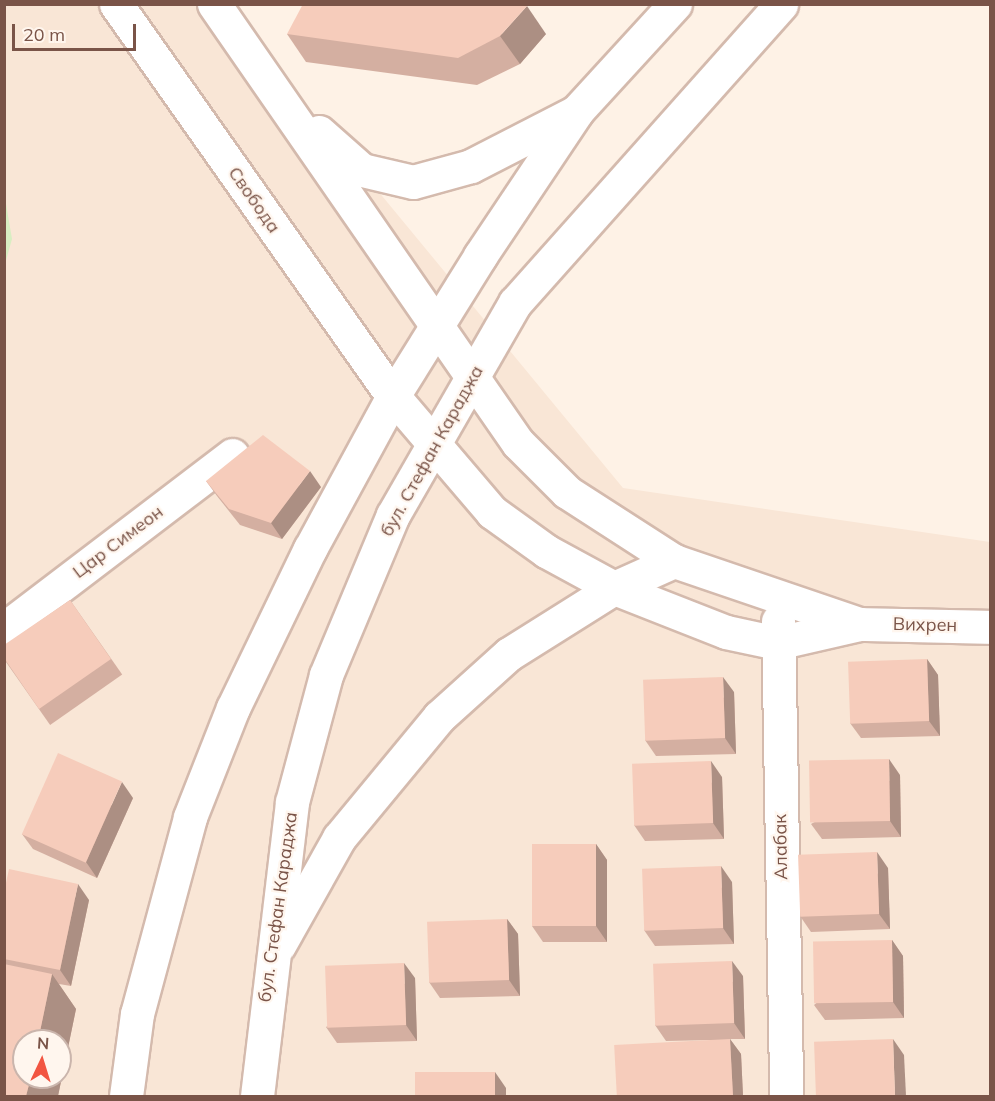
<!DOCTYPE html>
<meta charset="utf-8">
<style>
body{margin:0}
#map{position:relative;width:995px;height:1101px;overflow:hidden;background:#fef2e6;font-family:Mulish,sans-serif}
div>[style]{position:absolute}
.residential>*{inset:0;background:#f9e6d6}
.green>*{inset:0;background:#d8eec2}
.roads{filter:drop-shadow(2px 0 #d4baad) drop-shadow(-2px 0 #d4baad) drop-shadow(0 2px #d4baad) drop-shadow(0 -2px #d4baad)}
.minor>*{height:33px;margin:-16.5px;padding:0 16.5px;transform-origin:16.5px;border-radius:16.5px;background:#fff}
.wall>*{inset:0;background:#d4afa1;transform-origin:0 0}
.shaded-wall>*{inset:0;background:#ac8f83}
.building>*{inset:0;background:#f6ccbb;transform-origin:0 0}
span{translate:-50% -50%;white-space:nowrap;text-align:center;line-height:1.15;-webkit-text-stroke:4.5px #fff6ee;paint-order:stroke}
.street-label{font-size:18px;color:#7a5448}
.frame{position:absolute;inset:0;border:6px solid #7a5448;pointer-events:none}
.north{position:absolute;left:12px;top:1029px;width:60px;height:60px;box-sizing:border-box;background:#fff6ee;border:2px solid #cab5ac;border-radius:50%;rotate:4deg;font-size:16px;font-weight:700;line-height:24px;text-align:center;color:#7a5448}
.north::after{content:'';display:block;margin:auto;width:21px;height:27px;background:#f25541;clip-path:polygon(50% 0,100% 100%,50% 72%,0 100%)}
.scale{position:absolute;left:12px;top:24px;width:124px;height:27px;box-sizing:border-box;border:3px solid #7a5448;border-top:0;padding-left:8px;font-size:18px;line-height:21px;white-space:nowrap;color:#7a5448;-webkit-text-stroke:4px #fff6ee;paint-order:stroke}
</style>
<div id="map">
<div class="residential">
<i style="clip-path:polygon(evenodd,5px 5px,217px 5px,317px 117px,623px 488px,990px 542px,990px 1096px,5px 1096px,5px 5px,24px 1041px,60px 1041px,60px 1077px,24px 1077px,24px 1041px)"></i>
</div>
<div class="green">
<i style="clip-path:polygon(5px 198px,12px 239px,5px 264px,4px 264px)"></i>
</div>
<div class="roads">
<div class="minor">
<i style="left:116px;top:4px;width:480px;rotate:54.8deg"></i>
<i style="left:393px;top:396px;width:153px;rotate:49.5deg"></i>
<i style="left:492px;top:512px;width:67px;rotate:35.8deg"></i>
<i style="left:546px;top:551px;width:77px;rotate:28.6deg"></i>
<i style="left:614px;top:588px;width:120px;rotate:21.4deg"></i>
<i style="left:726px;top:632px;width:52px;rotate:12.2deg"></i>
<i style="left:777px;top:643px;width:85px;rotate:-12.9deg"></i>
<i style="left:860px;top:624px;width:130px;rotate:1.3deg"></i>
<i style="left:214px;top:4px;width:534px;rotate:55.3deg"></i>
<i style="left:518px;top:443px;width:69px;rotate:45deg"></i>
<i style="left:567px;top:492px;width:127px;rotate:32.8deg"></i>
<i style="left:674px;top:561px;width:195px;rotate:18.8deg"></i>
<i style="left:319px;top:132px;width:57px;rotate:41.5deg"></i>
<i style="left:362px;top:170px;width:52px;rotate:13.2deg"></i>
<i style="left:413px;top:182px;width:60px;rotate:-15.4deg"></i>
<i style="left:471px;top:166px;width:118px;rotate:-27.2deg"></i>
<i style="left:778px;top:621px;width:475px;rotate:89deg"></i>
<i style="left:4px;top:629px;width:287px;rotate:-37.3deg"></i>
<i style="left:279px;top:945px;width:123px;rotate:-60.7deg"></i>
<i style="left:339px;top:838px;width:157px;rotate:-50.4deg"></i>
<i style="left:439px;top:717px;width:94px;rotate:-42deg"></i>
<i style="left:509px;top:654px;width:124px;rotate:-32.2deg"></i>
<i style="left:614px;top:588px;width:66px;rotate:-24.2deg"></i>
<i style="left:126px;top:1096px;width:83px;rotate:-82.4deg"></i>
<i style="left:137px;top:1014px;width:204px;rotate:-74.9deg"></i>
<i style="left:190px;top:817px;width:117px;rotate:-68.5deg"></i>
<i style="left:233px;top:708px;width:177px;rotate:-64.2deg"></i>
<i style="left:310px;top:549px;width:174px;rotate:-61.5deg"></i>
<i style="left:393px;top:396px;width:165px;rotate:-58.1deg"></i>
<i style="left:480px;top:256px;width:174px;rotate:-56.2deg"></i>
<i style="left:577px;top:111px;width:145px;rotate:-47.5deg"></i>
<i style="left:257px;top:1096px;width:296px;rotate:-83.2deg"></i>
<i style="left:292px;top:802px;width:131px;rotate:-75deg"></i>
<i style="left:326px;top:675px;width:173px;rotate:-67.3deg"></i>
<i style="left:393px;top:515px;width:245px;rotate:-60.1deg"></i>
<i style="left:515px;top:303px;width:400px;rotate:-48.3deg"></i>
</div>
</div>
<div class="wall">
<i style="clip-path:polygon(287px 34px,546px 34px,520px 64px,477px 85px,306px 62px)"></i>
<i style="clip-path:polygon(206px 481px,321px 487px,282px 539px,240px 525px,217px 496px)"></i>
<i style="left:70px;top:600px;width:91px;height:88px;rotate:55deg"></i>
<i style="clip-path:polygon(927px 659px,938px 675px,940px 736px,861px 738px,850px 723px)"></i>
<i style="clip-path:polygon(734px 692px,736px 754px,656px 756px,645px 740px)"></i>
<i style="clip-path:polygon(900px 775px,901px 837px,822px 839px,811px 824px)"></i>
<i style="clip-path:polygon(722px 777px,724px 839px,645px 841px,634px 825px)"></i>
<i style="clip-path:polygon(133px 798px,97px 878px,33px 849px,22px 834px)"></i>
<i style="clip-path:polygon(596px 844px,607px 860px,607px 942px,543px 942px,532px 926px)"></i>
<i style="clip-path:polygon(888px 868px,890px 929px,811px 932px,800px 916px)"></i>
<i style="clip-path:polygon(732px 882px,734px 944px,655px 946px,644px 930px)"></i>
<i style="clip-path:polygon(4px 892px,89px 900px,71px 986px,59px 984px,76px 1009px,58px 1096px,4px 1096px)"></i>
<i style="clip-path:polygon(507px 919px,518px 934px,520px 996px,440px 998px,429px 982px)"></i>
<i style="clip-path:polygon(892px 940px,903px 956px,904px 1018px,825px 1020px,814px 1005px)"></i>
<i style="clip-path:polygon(743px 976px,745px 1039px,730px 1039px,741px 1054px,743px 1096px,617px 1096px,711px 1040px,666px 1041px,655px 1025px)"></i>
<i style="clip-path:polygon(415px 978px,417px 1041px,337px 1043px,326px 1027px)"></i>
</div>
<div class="shaded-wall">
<i style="clip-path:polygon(527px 6px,546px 34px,520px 64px,500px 36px)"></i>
<i style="clip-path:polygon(310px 471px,321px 487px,282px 539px,271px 523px)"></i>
<i style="clip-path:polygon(927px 659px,938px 675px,940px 736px,929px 721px)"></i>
<i style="clip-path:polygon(723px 677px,734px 692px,736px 754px,725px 738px)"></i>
<i style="clip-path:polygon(889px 759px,900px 775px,901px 837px,890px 821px)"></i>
<i style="clip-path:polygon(711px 761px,722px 777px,724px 839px,713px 823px)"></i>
<i style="clip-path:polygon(122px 782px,133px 798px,97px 878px,86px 862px)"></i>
<i style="clip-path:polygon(596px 844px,607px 860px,607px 942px,596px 926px)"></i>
<i style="clip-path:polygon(877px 852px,888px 868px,890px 929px,879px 914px)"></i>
<i style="clip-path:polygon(721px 866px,732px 882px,734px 944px,723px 928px)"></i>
<i style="clip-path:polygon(78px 884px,89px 900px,71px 986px,60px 970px)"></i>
<i style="clip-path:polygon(507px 919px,518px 934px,520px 996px,509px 980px)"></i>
<i style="clip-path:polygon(892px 940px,903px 956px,904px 1018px,893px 1002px)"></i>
<i style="clip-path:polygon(732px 961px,743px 976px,745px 1039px,734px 1023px)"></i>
<i style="clip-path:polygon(404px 963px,415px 978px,417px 1041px,406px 1025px)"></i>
<i style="clip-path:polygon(52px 974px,76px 1009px,58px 1096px,26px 1096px,31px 1077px,60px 1077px,60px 1041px,38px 1041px)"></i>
<i style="clip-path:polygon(730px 1039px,741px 1054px,743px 1096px,733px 1096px)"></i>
<i style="clip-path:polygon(893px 1039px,904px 1055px,906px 1096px,895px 1096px)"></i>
<i style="clip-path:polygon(495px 1072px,506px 1088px,506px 1096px,495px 1096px)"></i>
</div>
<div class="building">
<i style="clip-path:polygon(303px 4px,525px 4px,527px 6px,500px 36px,458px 58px,287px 34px)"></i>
<i style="clip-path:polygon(263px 435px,310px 471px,271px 523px,229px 509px,206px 481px)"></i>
<i style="clip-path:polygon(70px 600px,111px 659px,39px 709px,4px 658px,4px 645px)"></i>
<i style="left:927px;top:659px;width:62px;height:79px;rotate:88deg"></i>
<i style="left:723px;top:677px;width:61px;height:80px;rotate:88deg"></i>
<i style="left:58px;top:753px;width:70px;height:89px;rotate:24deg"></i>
<i style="left:889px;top:759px;width:62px;height:80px;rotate:89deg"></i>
<i style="left:711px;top:761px;width:62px;height:79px;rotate:88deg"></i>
<i style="left:532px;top:844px;width:64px;height:82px"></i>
<i style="left:877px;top:852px;width:62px;height:79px;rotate:88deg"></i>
<i style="left:721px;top:866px;width:62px;height:79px;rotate:88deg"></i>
<i style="clip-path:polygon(9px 869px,78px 884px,60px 970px,4px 959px,4px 892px)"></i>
<i style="left:507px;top:919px;width:61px;height:80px;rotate:88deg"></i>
<i style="left:892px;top:940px;width:62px;height:79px;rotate:89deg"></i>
<i style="left:732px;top:961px;width:62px;height:79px;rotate:88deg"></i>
<i style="left:404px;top:963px;width:62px;height:79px;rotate:88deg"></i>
<i style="clip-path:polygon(4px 964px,52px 974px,38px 1041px,24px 1041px,24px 1077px,31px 1077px,26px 1096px,4px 1096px)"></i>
<i style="left:730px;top:1039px;width:57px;height:116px;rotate:87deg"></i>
<i style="left:893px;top:1039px;width:57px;height:79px;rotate:88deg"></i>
<i style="left:495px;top:1072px;width:24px;height:80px;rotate:90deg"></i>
</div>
<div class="street-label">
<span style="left:254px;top:200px;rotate:55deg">Свобода</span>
<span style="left:432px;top:451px;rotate:-61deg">бул. Стефан Караджа</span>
<span style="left:118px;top:542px;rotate:-37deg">Цар Симеон</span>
<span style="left:925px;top:625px;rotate:1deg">Вихрен</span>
<span style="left:781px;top:847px;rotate:-91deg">Алабак</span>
<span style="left:278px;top:907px;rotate:-82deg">бул. Стефан Караджа</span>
</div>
<div class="frame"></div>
<div class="north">N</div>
<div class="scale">20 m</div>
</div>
